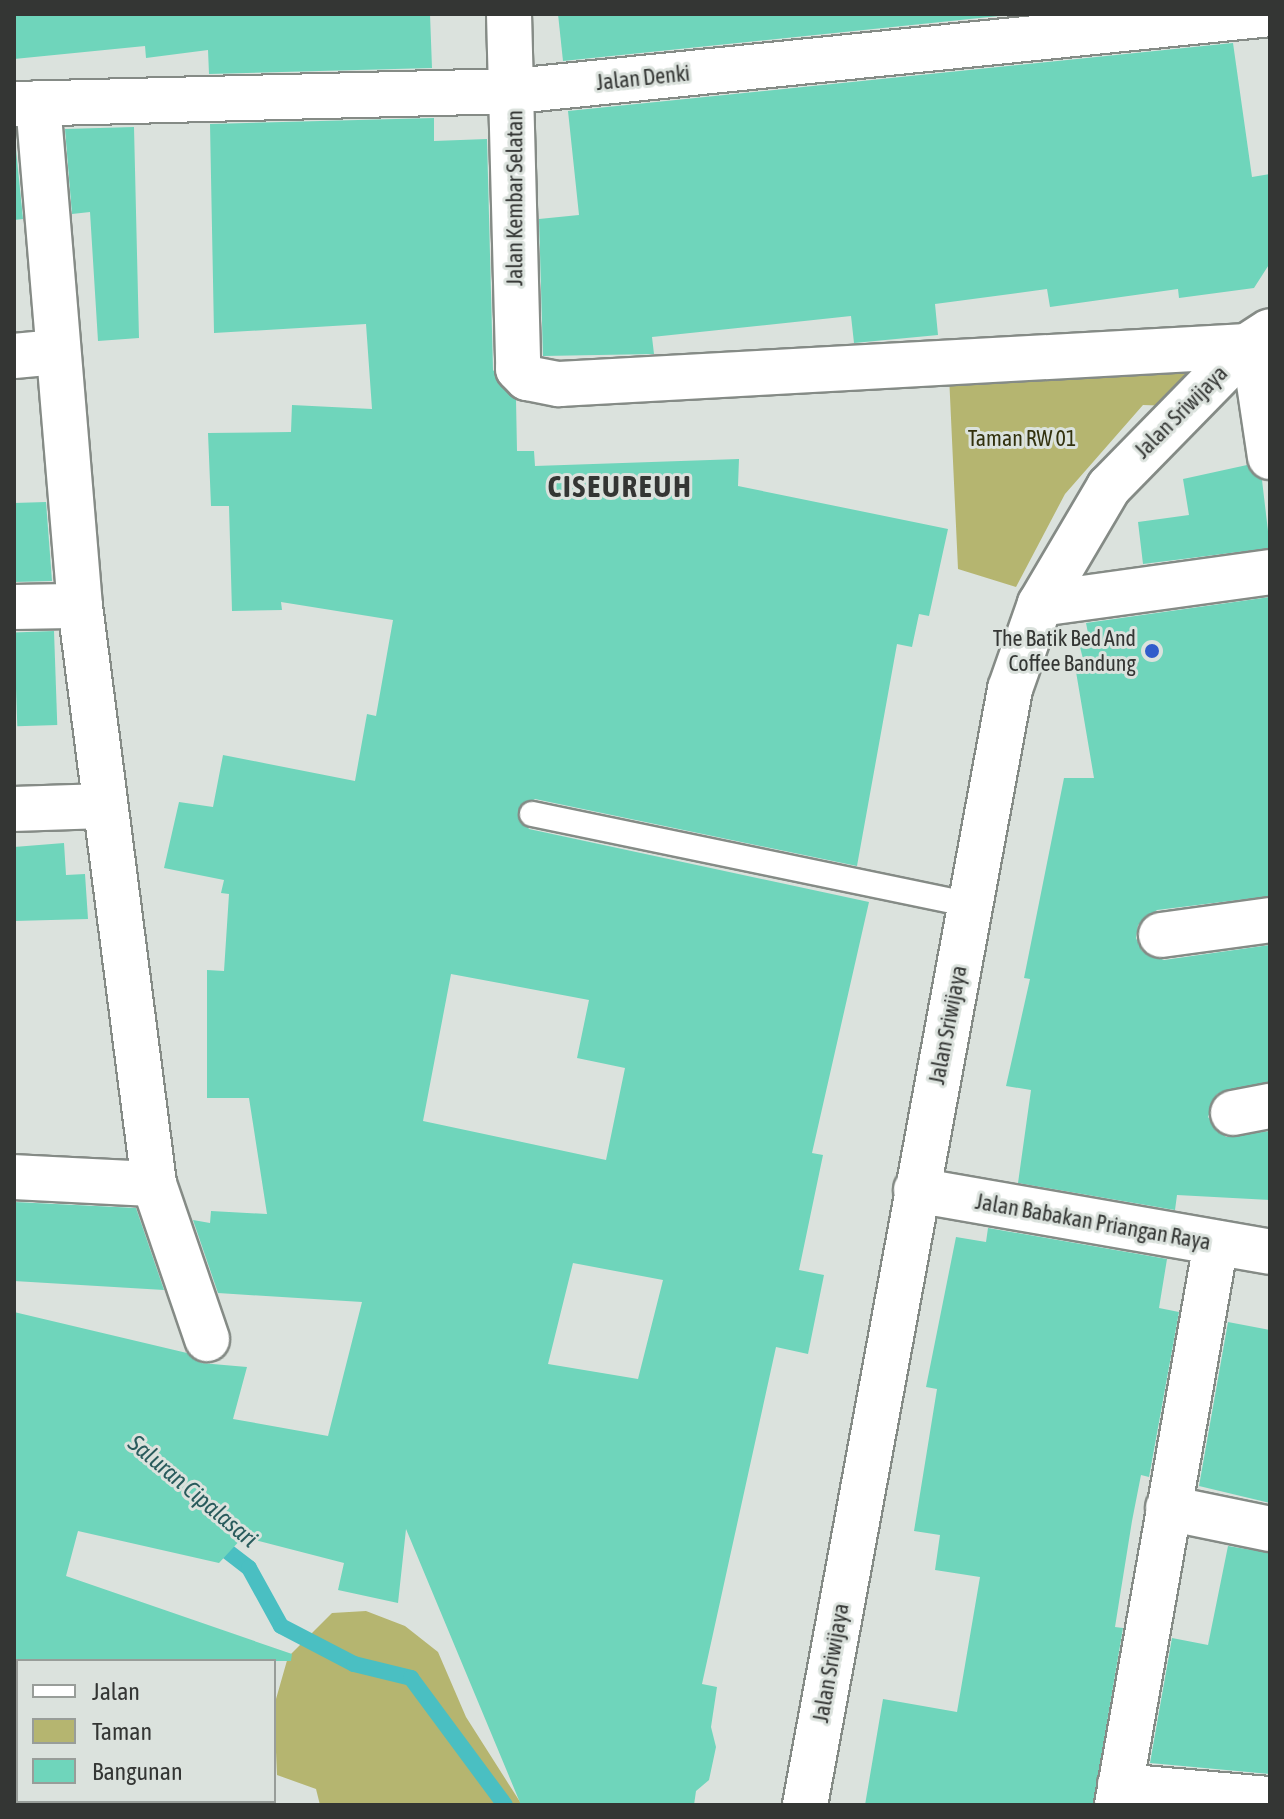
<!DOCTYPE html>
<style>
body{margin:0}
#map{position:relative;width:1284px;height:1819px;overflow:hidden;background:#dbe2dd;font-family:"Asap Condensed",sans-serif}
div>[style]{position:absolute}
.green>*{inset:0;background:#b5b570}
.stream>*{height:16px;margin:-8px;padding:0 8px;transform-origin:8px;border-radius:8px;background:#4abfc2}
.building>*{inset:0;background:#6fd5bb;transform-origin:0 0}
.roads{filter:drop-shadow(2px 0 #858b86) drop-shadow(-2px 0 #858b86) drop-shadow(0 2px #858b86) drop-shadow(0 -2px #858b86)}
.service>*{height:24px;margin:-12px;padding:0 12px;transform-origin:12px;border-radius:12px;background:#fff}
.minor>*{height:44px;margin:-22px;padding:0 22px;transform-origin:22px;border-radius:22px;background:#fff}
.secondary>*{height:44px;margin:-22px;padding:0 22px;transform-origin:22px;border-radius:22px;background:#fff}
.dots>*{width:22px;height:22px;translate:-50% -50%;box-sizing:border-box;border:4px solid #dbe2dd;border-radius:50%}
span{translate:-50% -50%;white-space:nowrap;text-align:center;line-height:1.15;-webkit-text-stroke:6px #dbe2dd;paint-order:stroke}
.street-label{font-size:22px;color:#343634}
.park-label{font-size:22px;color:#32310d}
.poi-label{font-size:22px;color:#343634}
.right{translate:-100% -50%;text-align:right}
.water-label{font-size:24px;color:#295b5c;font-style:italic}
.district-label{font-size:30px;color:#343634;font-weight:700;letter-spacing:2px}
.frame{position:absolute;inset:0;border:16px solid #343634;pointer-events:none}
.legend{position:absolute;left:16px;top:1659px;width:260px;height:144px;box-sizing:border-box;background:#dbe2dd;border:2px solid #989d99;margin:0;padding:10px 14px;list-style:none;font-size:24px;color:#343634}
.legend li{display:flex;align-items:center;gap:16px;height:40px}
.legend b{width:40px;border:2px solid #989d99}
</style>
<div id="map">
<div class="green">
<i style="clip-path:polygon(1214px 354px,1173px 406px,1143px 405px,1065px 494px,1016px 587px,958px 569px,949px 375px)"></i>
<i style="clip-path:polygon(366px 1611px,405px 1626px,438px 1652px,466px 1717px,522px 1805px,320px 1805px,316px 1789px,277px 1775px,274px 1706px,288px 1657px,332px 1613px)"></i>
</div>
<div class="stream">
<i style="left:214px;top:1541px;width:44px;rotate:37.6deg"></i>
<i style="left:249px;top:1568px;width:66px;rotate:61.1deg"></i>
<i style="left:281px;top:1626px;width:82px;rotate:27.5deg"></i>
<i style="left:354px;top:1664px;width:59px;rotate:13.8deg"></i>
<i style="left:411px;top:1678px;width:158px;rotate:53.5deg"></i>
</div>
<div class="building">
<i style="clip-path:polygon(14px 14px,430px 14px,432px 68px,209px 74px,208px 50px,146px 58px,145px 46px,14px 59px)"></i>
<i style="clip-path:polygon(558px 14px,999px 14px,999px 16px,563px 61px)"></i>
<i style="clip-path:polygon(1233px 43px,1252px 177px,1270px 174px,1270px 263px,1254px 288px,1179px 298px,1178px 289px,1050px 307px,1047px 289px,935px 304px,938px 335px,854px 343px,851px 316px,652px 337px,654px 354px,543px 356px,539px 219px,579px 215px,568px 111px)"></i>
<i style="clip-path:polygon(evenodd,434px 118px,434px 141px,487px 139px,493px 370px,516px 399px,517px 451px,534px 451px,535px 466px,739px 459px,738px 486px,948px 529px,929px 616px,919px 614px,912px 647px,897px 644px,857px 866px,535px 799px,518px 810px,529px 829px,869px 902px,812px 1153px,823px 1155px,799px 1270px,824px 1275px,808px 1354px,776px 1347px,702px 1684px,717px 1687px,711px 1727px,716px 1747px,709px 1780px,696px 1791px,694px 1805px,521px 1805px,406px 1529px,398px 1603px,338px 1590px,344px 1563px,243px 1537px,219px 1563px,78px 1531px,66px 1576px,292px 1654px,291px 1661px,14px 1661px,14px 1312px,187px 1353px,201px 1363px,247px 1367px,233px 1419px,328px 1436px,362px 1302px,218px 1293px,193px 1220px,210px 1223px,211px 1211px,267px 1214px,249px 1098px,207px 1098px,207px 970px,224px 971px,229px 894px,221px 893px,224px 880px,164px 868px,179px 802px,213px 807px,223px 755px,355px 781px,367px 714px,376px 716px,393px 620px,281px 602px,282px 610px,232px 611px,229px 506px,211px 506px,208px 433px,291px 432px,292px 405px,372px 409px,366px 324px,214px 333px,210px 124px,434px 118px,451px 974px,589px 1000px,577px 1058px,625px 1068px,606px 1160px,423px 1121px,451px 974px,434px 118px,573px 1263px,663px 1280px,638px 1379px,548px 1364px,573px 1263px)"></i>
<i style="clip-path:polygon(134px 127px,139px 338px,98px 341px,90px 212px,72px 214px,65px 129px)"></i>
<i style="clip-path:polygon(14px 130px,23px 219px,14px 220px)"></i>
<i style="clip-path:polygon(1247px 465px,1262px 480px,1270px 548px,1143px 564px,1138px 522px,1189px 515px,1183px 479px)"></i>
<i style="clip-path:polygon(46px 502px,52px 581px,14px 582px,14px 503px)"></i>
<i style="clip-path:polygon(1270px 597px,1270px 896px,1157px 910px,1138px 925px,1136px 938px,1142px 951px,1164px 960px,1270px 945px,1270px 1082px,1217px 1094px,1208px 1117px,1226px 1137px,1270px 1131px,1270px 1200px,1177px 1195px,1175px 1210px,1018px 1183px,1031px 1090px,1006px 1086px,1030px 979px,1024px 978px,1064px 778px,1094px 778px,1074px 660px,1083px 659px,1077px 635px,1088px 633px,1086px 623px)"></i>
<i style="left:54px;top:631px;width:94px;height:40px;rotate:88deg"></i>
<i style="clip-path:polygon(64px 843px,66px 875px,85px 874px,88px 919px,14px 921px,14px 847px)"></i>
<i style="clip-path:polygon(14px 1202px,136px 1208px,164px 1290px,14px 1281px)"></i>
<i style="clip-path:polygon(988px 1228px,1167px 1259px,1159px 1308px,1179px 1312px,1149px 1477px,1141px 1475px,1132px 1521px,1115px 1627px,1123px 1628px,1093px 1805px,865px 1805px,883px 1699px,957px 1712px,980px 1577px,935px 1570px,940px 1535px,914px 1531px,937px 1389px,926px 1387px,956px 1237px,986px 1242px)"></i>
<i style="clip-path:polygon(1228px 1322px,1270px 1330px,1270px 1503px,1199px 1486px)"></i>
<i style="clip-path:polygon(1228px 1546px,1270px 1553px,1270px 1774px,1150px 1763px,1172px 1638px,1208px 1645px)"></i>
</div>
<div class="roads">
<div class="service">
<i style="left:532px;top:814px;width:449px;rotate:11.7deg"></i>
</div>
<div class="minor">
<i style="left:509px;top:14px;width:355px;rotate:88.5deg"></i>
<i style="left:518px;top:369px;width:13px;rotate:45deg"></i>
<i style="left:527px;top:378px;width:33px;rotate:11deg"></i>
<i style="left:559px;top:384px;width:689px;rotate:-3.16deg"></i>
<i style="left:1247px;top:346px;width:26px;rotate:67deg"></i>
<i style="left:1257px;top:370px;width:88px;rotate:81.5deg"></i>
<i style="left:38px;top:103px;width:505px;rotate:85.23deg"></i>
<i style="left:80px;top:606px;width:583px;rotate:82.7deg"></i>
<i style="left:154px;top:1184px;width:164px;rotate:71.1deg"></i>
<i style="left:14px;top:104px;width:501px;rotate:-1.49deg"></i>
<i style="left:515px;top:91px;width:759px;rotate:-5.82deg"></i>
<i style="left:14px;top:356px;width:43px;rotate:-5.3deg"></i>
<i style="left:1040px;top:604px;width:232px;rotate:-7.9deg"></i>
<i style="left:14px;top:607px;width:66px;rotate:-0.9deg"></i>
<i style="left:14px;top:809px;width:91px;rotate:-1.9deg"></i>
<i style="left:1161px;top:935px;width:110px;rotate:-7.8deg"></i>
<i style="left:1233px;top:1113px;width:38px;rotate:-11deg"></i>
<i style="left:14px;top:1177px;width:140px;rotate:2.9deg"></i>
<i style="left:916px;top:1190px;width:359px;rotate:9.9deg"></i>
<i style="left:1168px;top:1508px;width:104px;rotate:11.6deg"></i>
<i style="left:1120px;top:1786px;width:151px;rotate:5deg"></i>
<i style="left:1117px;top:1805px;width:571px;rotate:-80.01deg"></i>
</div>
<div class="secondary">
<i style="left:805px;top:1805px;width:1135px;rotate:-79.59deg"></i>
<i style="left:1010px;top:689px;width:90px;rotate:-70.6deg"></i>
<i style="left:1040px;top:604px;width:136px;rotate:-59.5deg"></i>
<i style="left:1109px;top:487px;width:197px;rotate:-45.6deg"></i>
<i style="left:1247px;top:346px;width:27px;rotate:-33deg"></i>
</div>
</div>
<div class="dots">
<i style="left:1152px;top:651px;background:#305ccb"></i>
</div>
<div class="street-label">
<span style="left:643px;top:78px;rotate:-6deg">Jalan Denki</span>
<span style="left:515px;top:198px;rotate:-90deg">Jalan Kembar Selatan</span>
<span style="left:1181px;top:412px;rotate:-45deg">Jalan Sriwijaya</span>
<span style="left:948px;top:1025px;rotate:-79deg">Jalan Sriwijaya</span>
<span style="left:1093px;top:1222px;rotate:10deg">Jalan Babakan Priangan Raya</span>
<span style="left:831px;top:1663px;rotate:-80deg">Jalan Sriwijaya</span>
</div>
<div class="park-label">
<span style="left:1022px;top:439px">Taman RW 01</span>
</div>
<div class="poi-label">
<span class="right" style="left:1136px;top:651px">The Batik Bed And<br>Coffee Bandung</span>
</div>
<div class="water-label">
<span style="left:193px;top:1491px;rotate:40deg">Saluran Cipalasari</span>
</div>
<div class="district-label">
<span style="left:620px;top:486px">CISEUREUH</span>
</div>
<div class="frame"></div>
<ul class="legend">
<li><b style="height:10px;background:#fff"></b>Jalan</li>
<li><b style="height:22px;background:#b5b570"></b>Taman</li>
<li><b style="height:22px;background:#6fd5bb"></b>Bangunan</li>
</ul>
</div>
